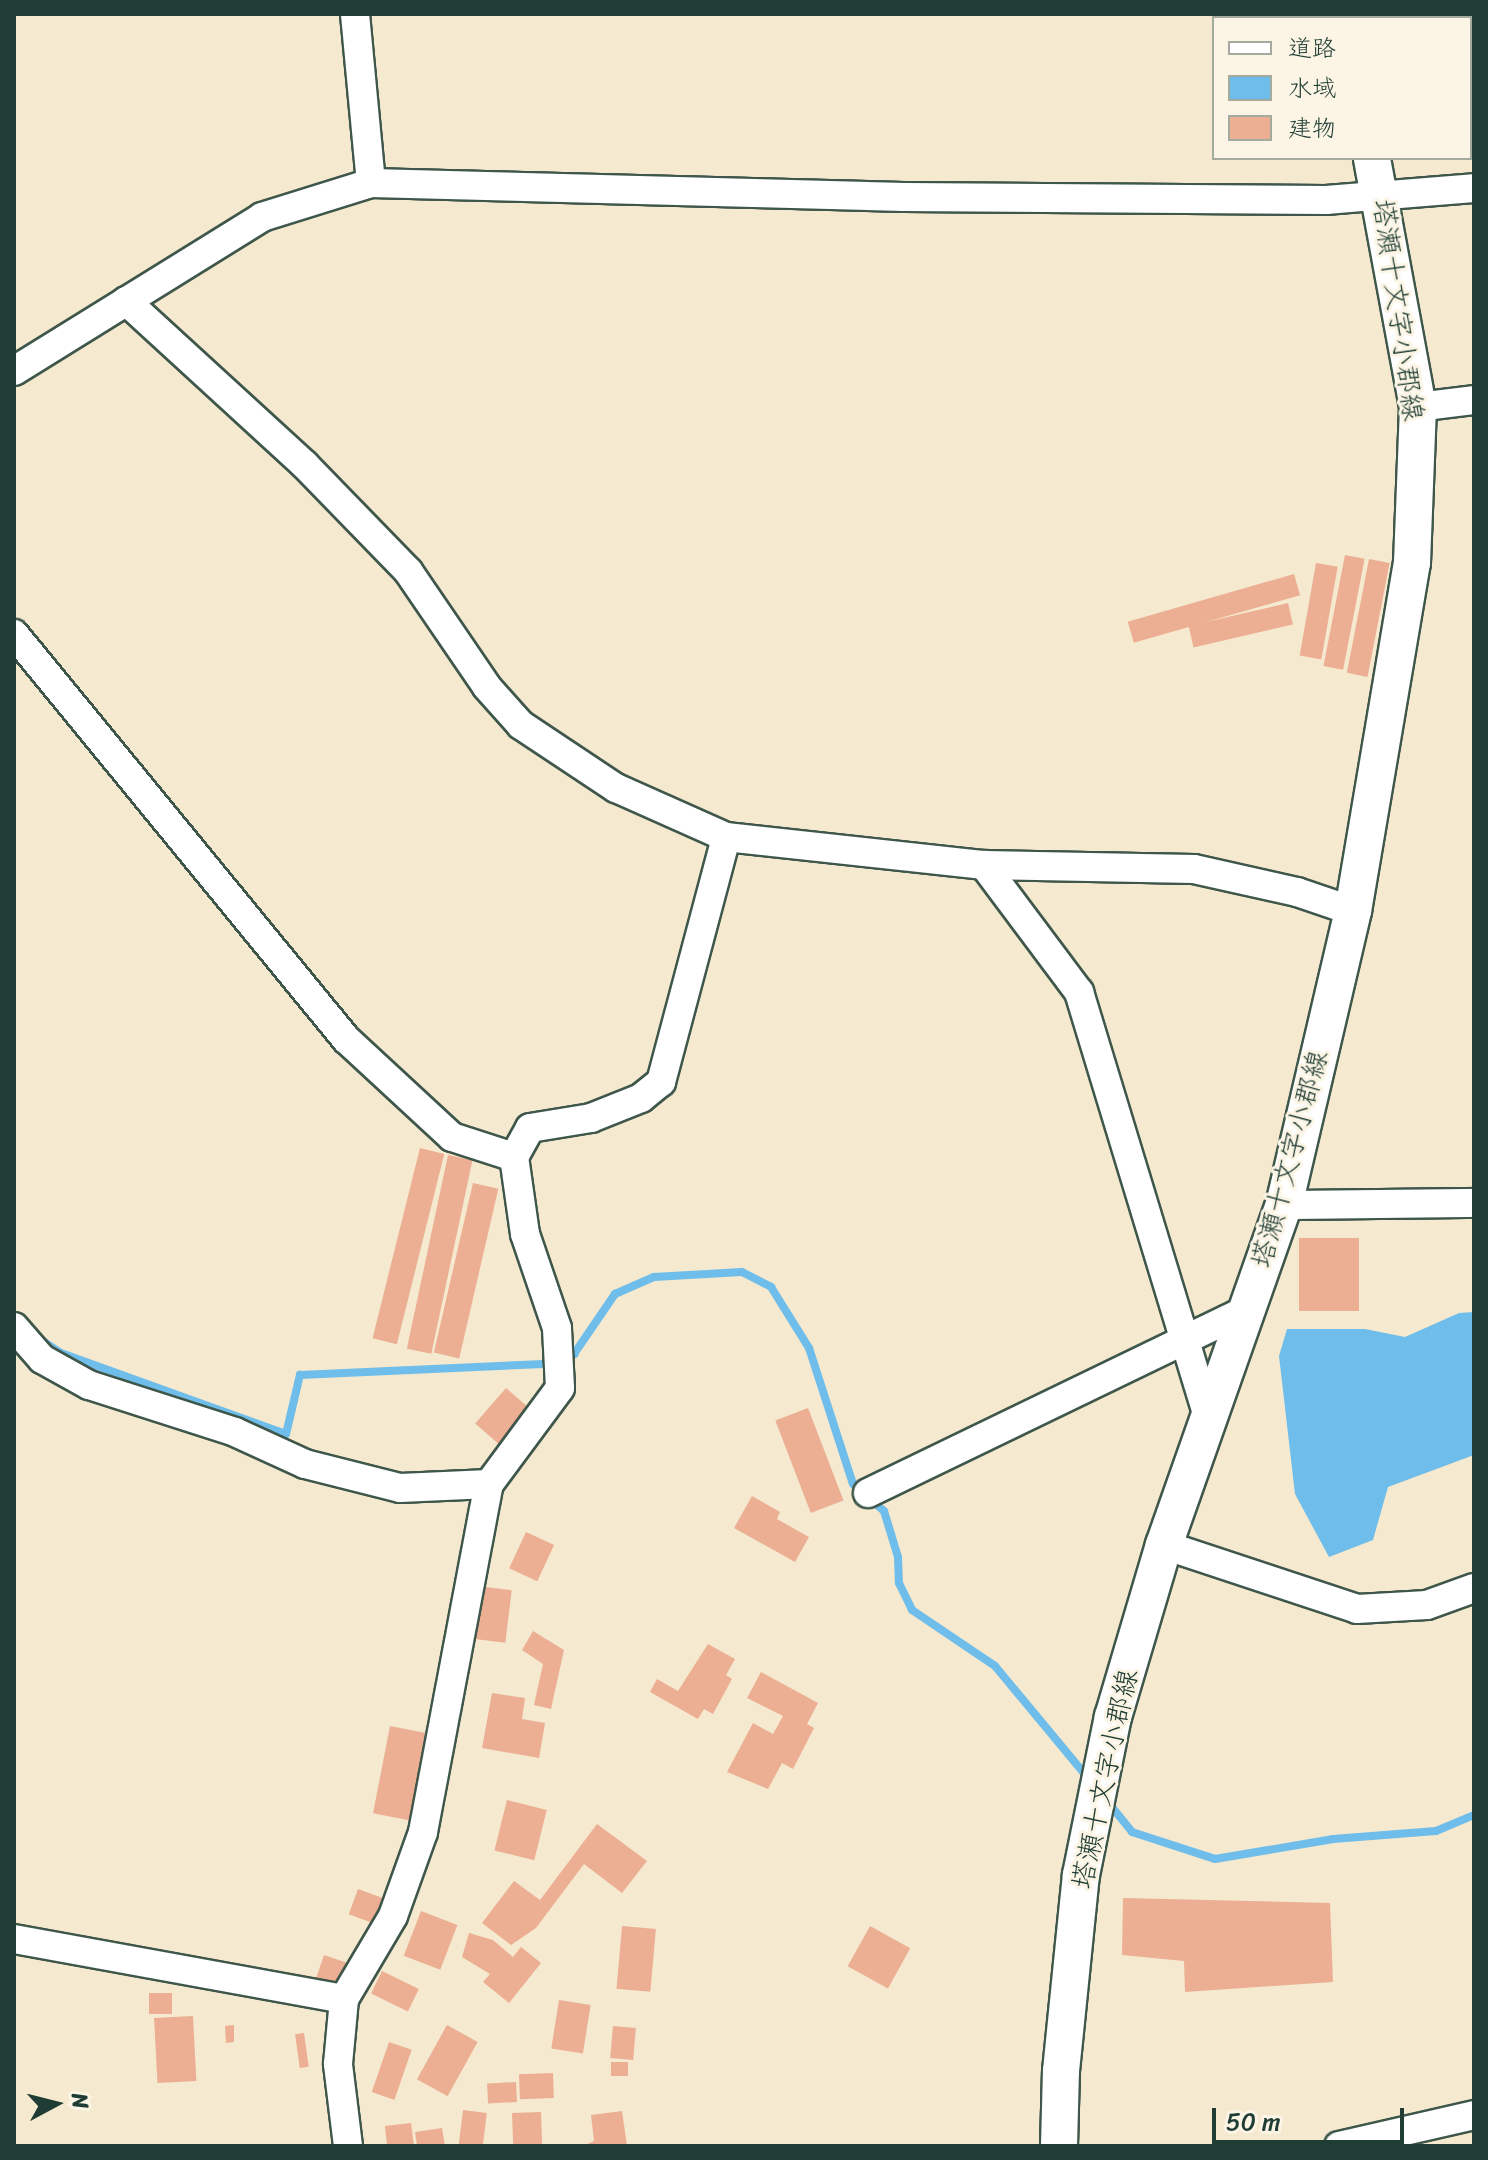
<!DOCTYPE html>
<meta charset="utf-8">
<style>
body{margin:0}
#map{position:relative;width:1488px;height:2160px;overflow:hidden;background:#f5e9cf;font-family:Sriracha,"Klee One",sans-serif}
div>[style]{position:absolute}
.water>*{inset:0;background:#6fbdea}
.stream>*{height:8px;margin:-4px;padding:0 4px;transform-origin:4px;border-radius:4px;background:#6fbdea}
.building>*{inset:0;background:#ecaf93;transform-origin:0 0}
.roads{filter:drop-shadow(2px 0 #3f574b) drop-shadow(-2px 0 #3f574b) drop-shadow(0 2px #3f574b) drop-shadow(0 -2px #3f574b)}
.minor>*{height:28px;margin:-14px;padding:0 14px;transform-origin:14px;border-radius:14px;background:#fff}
.major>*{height:36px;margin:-18px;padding:0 18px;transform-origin:18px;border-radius:18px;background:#fff}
span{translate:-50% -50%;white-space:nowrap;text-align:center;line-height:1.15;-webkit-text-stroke:6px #fcf5e5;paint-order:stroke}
.street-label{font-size:28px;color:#1f3d34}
.frame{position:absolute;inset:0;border:16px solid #1f3d34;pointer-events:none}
.legend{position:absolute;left:1212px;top:16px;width:260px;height:144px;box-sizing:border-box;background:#fcf5e5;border:2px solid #a4ab9e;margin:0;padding:10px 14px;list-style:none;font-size:24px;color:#1f3d34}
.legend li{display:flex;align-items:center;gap:16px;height:40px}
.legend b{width:40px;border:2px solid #a4ab9e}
.north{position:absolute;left:16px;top:2064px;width:80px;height:80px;-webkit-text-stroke:6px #fcf5e5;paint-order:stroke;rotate:83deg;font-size:22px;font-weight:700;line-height:32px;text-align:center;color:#1f3d34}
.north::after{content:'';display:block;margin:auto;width:28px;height:36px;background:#1f3d34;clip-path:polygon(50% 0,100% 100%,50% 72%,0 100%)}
.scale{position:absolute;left:1212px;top:2108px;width:192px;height:36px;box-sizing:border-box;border:4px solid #1f3d34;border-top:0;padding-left:10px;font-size:24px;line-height:28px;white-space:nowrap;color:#1f3d34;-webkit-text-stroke:6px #fcf5e5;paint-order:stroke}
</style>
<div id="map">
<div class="water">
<i style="clip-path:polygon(1474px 1312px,1474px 1455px,1388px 1487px,1373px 1540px,1329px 1557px,1295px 1494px,1279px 1356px,1287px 1329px,1365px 1329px,1405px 1337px,1459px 1313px)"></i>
</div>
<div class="stream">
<i style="left:40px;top:1339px;width:25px;rotate:34deg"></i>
<i style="left:61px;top:1353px;width:239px;rotate:19.8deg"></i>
<i style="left:286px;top:1434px;width:61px;rotate:-76.7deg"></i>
<i style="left:300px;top:1375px;width:244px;rotate:-2.6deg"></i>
<i style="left:544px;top:1364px;width:32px;rotate:-18deg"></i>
<i style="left:574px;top:1354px;width:73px;rotate:-55.7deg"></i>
<i style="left:615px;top:1294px;width:43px;rotate:-23.6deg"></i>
<i style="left:654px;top:1277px;width:88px;rotate:-3.3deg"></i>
<i style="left:742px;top:1272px;width:33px;rotate:27deg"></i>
<i style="left:771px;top:1287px;width:72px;rotate:58.1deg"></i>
<i style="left:809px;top:1348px;width:143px;rotate:72.1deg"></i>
<i style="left:853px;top:1484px;width:41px;rotate:41.1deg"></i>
<i style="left:884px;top:1511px;width:48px;rotate:73.1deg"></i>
<i style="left:898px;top:1557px;width:26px;rotate:88deg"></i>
<i style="left:899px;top:1583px;width:30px;rotate:64deg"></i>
<i style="left:912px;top:1610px;width:100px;rotate:34deg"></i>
<i style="left:995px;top:1666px;width:146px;rotate:50.3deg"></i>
<i style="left:1107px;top:1801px;width:40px;rotate:51deg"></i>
<i style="left:1132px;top:1832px;width:87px;rotate:18deg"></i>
<i style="left:1215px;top:1859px;width:120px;rotate:-9.6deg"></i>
<i style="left:1333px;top:1839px;width:103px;rotate:-4.4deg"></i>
<i style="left:1436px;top:1831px;width:41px;rotate:-22.8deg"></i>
</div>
<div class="building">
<i style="left:1345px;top:555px;width:20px;height:113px;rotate:11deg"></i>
<i style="left:1369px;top:559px;width:21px;height:116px;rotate:11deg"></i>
<i style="left:1316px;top:563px;width:22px;height:94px;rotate:10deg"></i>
<i style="left:1294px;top:574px;width:22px;height:173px;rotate:74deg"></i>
<i style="left:1288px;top:603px;width:22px;height:102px;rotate:77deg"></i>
<i style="left:420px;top:1148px;width:25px;height:196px;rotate:14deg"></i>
<i style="left:448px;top:1155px;width:25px;height:198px;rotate:12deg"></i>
<i style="left:473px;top:1183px;width:26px;height:174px;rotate:13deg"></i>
<i style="left:1299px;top:1238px;width:60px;height:73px"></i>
<i style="left:506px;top:1388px;width:32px;height:47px;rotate:41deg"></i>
<i style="left:808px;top:1408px;width:99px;height:35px;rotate:69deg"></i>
<i style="clip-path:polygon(752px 1496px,780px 1512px,777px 1519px,809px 1537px,795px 1562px,734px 1528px)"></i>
<i style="left:526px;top:1532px;width:31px;height:40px;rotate:25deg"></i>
<i style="left:477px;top:1586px;width:35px;height:53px;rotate:7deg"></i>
<i style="clip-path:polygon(533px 1631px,564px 1650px,551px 1709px,534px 1705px,543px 1664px,522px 1650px)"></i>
<i style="clip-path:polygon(708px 1644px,735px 1659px,726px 1675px,732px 1679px,713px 1714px,704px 1709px,698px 1719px,650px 1692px,657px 1679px,678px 1691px)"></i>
<i style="clip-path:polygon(761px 1672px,818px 1703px,807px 1724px,814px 1728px,793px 1769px,782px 1763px,768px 1789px,727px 1772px,753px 1723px,773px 1734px,783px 1716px,747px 1698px)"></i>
<i style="clip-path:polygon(492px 1693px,525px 1698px,522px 1719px,545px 1723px,539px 1758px,482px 1748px)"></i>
<i style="left:390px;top:1726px;width:43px;height:89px;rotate:11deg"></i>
<i style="left:507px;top:1800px;width:41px;height:52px;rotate:14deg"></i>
<i style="clip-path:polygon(597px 1824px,647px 1861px,622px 1893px,584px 1864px,536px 1928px,511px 1945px,482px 1923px,514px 1881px,540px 1900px)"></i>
<i style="left:358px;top:1889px;width:32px;height:27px;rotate:20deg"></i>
<i style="clip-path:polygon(1123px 1898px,1330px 1903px,1333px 1982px,1185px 1992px,1184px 1961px,1122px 1955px)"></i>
<i style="left:421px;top:1911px;width:39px;height:48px;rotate:21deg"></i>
<i style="left:622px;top:1926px;width:34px;height:63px;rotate:5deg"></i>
<i style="left:870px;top:1926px;width:46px;height:46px;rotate:29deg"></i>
<i style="clip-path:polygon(469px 1933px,493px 1940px,513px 1957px,521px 1947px,541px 1963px,509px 2003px,483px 1982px,490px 1974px,462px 1957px)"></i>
<i style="left:324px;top:1955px;width:28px;height:29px;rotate:19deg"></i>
<i style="left:382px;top:1971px;width:41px;height:25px;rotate:26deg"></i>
<i style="left:149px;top:1993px;width:23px;height:21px"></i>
<i style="left:559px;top:2000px;width:32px;height:49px;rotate:9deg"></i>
<i style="left:193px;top:2016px;width:65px;height:39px;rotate:87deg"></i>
<i style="clip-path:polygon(234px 2025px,234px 2042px,226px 2043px,225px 2026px)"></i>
<i style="left:447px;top:2025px;width:35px;height:62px;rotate:29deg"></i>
<i style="left:613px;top:2026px;width:23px;height:32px;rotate:5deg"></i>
<i style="left:304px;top:2033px;width:34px;height:9px;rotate:82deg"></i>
<i style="left:389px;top:2042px;width:24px;height:53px;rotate:19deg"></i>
<i style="left:611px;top:2062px;width:17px;height:14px"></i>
<i style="left:553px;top:2073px;width:25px;height:34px;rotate:88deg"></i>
<i style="left:516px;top:2082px;width:20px;height:29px;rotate:87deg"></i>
<i style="left:463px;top:2110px;width:24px;height:36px;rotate:7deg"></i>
<i style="clip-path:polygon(622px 2111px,627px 2146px,583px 2146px,594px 2141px,591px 2115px)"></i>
<i style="left:541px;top:2112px;width:34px;height:29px;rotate:88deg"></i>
<i style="clip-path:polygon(411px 2123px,414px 2146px,387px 2146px,385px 2126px)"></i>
<i style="clip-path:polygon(442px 2128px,445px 2146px,417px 2146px,415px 2132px)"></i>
</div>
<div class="roads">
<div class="minor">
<i style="left:355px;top:14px;width:170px;rotate:84.6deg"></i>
<i style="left:126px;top:301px;width:243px;rotate:42.5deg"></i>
<i style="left:305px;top:465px;width:148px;rotate:45.8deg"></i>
<i style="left:408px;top:571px;width:140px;rotate:55.7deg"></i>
<i style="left:487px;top:687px;width:51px;rotate:48.2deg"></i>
<i style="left:521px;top:725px;width:114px;rotate:33.6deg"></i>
<i style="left:616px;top:788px;width:120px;rotate:24deg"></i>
<i style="left:726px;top:837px;width:260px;rotate:6.2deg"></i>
<i style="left:984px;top:865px;width:210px;rotate:1.1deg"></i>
<i style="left:1194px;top:869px;width:106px;rotate:12.6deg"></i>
<i style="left:1297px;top:892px;width:59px;rotate:18.7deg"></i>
<i style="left:14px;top:371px;width:292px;rotate:-31.8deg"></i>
<i style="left:262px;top:217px;width:114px;rotate:-17.3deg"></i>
<i style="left:371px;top:183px;width:533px;rotate:1.5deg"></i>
<i style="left:904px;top:197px;width:422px;rotate:0.4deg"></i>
<i style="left:1326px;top:200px;width:148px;rotate:-4.6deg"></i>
<i style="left:1418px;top:407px;width:56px;rotate:-7.1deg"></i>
<i style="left:14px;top:634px;width:524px;rotate:50.66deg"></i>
<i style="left:346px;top:1039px;width:144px;rotate:42.8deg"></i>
<i style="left:452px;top:1137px;width:65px;rotate:17.9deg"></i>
<i style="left:984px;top:865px;width:159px;rotate:53.2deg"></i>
<i style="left:1079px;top:992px;width:446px;rotate:73.1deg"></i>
<i style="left:1284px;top:1205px;width:190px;rotate:-0.6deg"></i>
<i style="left:14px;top:1327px;width:43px;rotate:48.8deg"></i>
<i style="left:42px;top:1359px;width:54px;rotate:29deg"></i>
<i style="left:89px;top:1385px;width:153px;rotate:17.8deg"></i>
<i style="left:235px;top:1432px;width:77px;rotate:24.6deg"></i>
<i style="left:305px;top:1464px;width:98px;rotate:14.2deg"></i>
<i style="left:400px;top:1488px;width:89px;rotate:-2.6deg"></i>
<i style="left:868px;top:1493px;width:421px;rotate:-25.8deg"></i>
<i style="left:1164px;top:1545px;width:203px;rotate:18.3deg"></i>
<i style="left:1357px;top:1609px;width:70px;rotate:-3.3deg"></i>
<i style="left:1427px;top:1605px;width:50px;rotate:-19.9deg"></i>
<i style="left:14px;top:1939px;width:335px;rotate:10.3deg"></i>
<i style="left:348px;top:2146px;width:83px;rotate:-97deg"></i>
<i style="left:338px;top:2064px;width:65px;rotate:-84.7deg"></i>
<i style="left:344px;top:1999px;width:96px;rotate:-59.4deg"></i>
<i style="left:393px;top:1916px;width:89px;rotate:-70.3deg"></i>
<i style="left:423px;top:1832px;width:354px;rotate:-79.3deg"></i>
<i style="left:489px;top:1484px;width:119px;rotate:-53.5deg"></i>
<i style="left:560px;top:1388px;width:60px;rotate:-92.9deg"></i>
<i style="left:557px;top:1328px;width:99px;rotate:-108.8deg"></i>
<i style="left:525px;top:1234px;width:78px;rotate:-98.1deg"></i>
<i style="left:514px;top:1157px;width:33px;rotate:-61deg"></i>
<i style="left:530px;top:1128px;width:62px;rotate:-9.3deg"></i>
<i style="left:591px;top:1118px;width:54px;rotate:-21.8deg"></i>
<i style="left:641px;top:1098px;width:26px;rotate:-39deg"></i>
<i style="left:661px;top:1082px;width:253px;rotate:-75.1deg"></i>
<i style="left:1339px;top:2146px;width:139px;rotate:-12.9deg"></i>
</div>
<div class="major">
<i style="left:1334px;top:14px;width:4px;rotate:76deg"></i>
<i style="left:1059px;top:2146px;width:75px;rotate:-88.5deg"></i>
<i style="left:1061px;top:2071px;width:197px;rotate:-84.2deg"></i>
<i style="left:1081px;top:1875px;width:161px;rotate:-78.6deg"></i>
<i style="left:1113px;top:1717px;width:179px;rotate:-73.5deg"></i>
<i style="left:1164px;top:1545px;width:361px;rotate:-70.6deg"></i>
<i style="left:1284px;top:1205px;width:302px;rotate:-76.8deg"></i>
<i style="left:1353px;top:911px;width:353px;rotate:-80.4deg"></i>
<i style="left:1412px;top:563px;width:156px;rotate:-87.8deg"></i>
<i style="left:1418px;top:407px;width:253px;rotate:-100.5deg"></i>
</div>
</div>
<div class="street-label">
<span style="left:1398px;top:310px;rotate:82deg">塔瀬十文字小郡線</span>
<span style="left:1290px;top:1159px;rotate:-75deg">塔瀬十文字小郡線</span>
<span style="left:1105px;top:1779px;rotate:-78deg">塔瀬十文字小郡線</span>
</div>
<div class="frame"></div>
<ul class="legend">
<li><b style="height:10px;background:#fff"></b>道路</li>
<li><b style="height:22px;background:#6fbdea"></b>水域</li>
<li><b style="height:22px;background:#ecaf93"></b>建物</li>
</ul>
<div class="north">N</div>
<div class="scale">50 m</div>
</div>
